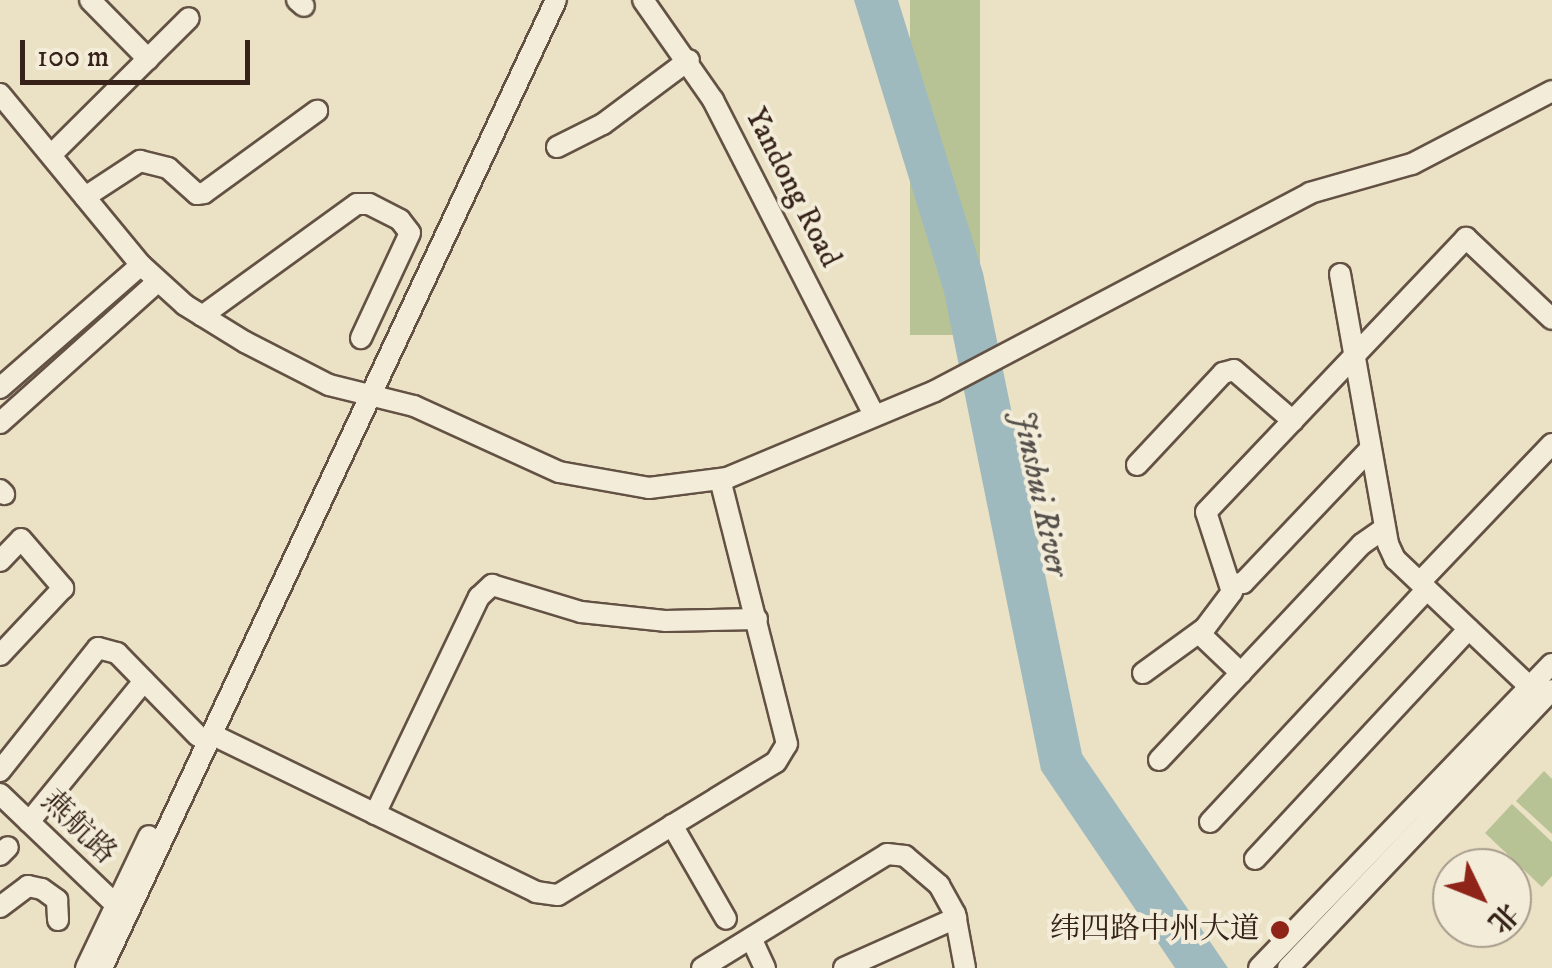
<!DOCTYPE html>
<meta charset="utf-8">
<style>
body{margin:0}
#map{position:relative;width:1552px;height:968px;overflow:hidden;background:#ebe1c4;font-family:"IM FELL DW Pica","Noto Serif SC",serif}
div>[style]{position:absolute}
.green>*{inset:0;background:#b7c394;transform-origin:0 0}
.water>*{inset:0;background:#9ebabf}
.roads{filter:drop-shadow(2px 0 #635244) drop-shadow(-2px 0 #635244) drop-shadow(0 2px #635244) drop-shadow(0 -2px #635244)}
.minor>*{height:20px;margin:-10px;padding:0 10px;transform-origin:10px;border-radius:10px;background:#f2ecd9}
.dots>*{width:28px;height:28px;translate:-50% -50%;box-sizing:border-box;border:5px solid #f2ecd9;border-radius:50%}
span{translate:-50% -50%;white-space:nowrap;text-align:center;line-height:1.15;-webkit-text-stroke:8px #f2ecd9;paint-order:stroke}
.street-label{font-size:30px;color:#362219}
.poi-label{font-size:30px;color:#362219}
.right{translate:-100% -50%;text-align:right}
.water-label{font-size:32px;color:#55504b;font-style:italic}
.north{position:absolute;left:1432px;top:848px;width:100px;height:100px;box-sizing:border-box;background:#f2ecd9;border:2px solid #a79b8c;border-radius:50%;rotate:133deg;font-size:28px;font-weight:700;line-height:40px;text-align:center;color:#362219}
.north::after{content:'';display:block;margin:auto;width:35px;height:45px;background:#8f2418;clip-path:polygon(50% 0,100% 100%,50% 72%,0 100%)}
.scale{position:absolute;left:20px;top:40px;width:230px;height:45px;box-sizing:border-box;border:5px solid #362219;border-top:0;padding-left:12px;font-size:30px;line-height:35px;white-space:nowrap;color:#362219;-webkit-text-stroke:8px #f2ecd9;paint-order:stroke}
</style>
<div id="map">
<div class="green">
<i style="left:910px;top:0;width:70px;height:335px"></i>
<i style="clip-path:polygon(1544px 771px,1552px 779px,1552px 834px,1516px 801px)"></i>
<i style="clip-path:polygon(1512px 804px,1552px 842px,1552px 876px,1542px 887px,1485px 833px)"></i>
</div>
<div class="water">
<i style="clip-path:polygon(854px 0,898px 0,983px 273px,1082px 754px,1228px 968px,1175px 968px,1041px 770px,944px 292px)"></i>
</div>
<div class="roads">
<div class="minor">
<i style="left:90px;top:0;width:83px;rotate:45.5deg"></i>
<i style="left:297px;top:0;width:9px;rotate:41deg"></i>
<i style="left:643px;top:0;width:122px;rotate:55deg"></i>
<i style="left:713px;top:100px;width:351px;rotate:62.9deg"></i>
<i style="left:0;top:94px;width:222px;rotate:50.5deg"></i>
<i style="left:141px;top:265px;width:59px;rotate:42.3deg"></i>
<i style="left:185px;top:305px;width:70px;rotate:31.7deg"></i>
<i style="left:245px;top:342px;width:94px;rotate:27.1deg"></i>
<i style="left:329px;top:385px;width:88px;rotate:13.9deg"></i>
<i style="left:414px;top:406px;width:159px;rotate:24.5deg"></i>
<i style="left:559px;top:472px;width:91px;rotate:10.1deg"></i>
<i style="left:649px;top:488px;width:79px;rotate:-7.3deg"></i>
<i style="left:727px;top:478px;width:225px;rotate:-22.7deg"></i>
<i style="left:935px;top:391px;width:424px;rotate:-27.8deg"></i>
<i style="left:1310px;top:193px;width:106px;rotate:-15.9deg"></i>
<i style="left:1412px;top:164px;width:158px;rotate:-27.5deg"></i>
<i style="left:557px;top:147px;width:51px;rotate:-26.6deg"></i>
<i style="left:603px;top:124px;width:107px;rotate:-36.7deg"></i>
<i style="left:51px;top:155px;width:194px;rotate:-44.8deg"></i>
<i style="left:85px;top:197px;width:66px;rotate:-33.2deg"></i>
<i style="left:140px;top:161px;width:29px;rotate:14deg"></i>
<i style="left:168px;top:168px;width:39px;rotate:42deg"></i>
<i style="left:197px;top:194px;width:7px;rotate:-8deg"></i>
<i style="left:204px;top:193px;width:140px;rotate:-36deg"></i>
<i style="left:1340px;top:274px;width:274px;rotate:79.9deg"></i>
<i style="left:1388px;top:544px;width:17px;rotate:65deg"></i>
<i style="left:1395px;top:559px;width:186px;rotate:43.5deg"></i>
<i style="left:202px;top:316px;width:191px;rotate:-35.9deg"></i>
<i style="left:357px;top:204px;width:12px"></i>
<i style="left:369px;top:204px;width:35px;rotate:27deg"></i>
<i style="left:400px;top:220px;width:16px;rotate:52deg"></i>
<i style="left:410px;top:233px;width:116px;rotate:115deg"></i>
<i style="left:0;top:388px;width:187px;rotate:-41.1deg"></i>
<i style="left:0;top:423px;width:212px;rotate:-41.9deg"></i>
<i style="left:1137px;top:465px;width:126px;rotate:-46.9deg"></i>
<i style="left:1223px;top:373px;width:11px;rotate:-15deg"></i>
<i style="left:1234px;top:370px;width:78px;rotate:40.8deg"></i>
<i style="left:0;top:490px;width:6px;rotate:45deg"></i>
<i style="left:0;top:561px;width:30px;rotate:-46deg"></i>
<i style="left:21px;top:539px;width:65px;rotate:49.4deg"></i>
<i style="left:63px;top:588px;width:92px;rotate:133.2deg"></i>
<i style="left:1420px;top:582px;width:191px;rotate:-46.3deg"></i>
<i style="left:1232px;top:584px;width:11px;rotate:-5deg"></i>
<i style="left:1243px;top:583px;width:183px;rotate:-46.5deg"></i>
<i style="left:1199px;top:633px;width:58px;rotate:43.6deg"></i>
<i style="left:1143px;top:673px;width:77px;rotate:-36deg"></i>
<i style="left:1205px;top:628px;width:45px;rotate:-53.1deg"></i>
<i style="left:1232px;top:592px;width:84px;rotate:-108deg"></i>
<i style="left:1206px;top:512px;width:378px;rotate:-46.5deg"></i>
<i style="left:1466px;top:238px;width:118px;rotate:43.3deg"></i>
<i style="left:213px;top:735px;width:359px;rotate:25.9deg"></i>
<i style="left:536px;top:892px;width:22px;rotate:8deg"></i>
<i style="left:558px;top:895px;width:255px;rotate:-31.4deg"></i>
<i style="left:776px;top:762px;width:21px;rotate:-59deg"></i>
<i style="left:787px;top:744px;width:272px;rotate:-104.2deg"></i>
<i style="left:1159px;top:760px;width:296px;rotate:-46.8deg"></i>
<i style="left:1362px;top:544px;width:24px;rotate:-35deg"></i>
<i style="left:0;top:771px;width:157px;rotate:-51.5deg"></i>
<i style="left:98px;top:648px;width:20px;rotate:15deg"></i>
<i style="left:117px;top:653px;width:116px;rotate:45.7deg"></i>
<i style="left:0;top:794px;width:161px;rotate:43.7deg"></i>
<i style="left:375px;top:814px;width:241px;rotate:-64.4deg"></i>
<i style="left:479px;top:597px;width:18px;rotate:-43deg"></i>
<i style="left:492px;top:585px;width:93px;rotate:16.9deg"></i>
<i style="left:581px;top:612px;width:84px;rotate:6.1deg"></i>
<i style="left:665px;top:621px;width:92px;rotate:-1.2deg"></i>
<i style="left:29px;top:822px;width:182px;rotate:-50.8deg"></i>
<i style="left:1210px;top:822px;width:318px;rotate:-47deg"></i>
<i style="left:672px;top:825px;width:108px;rotate:60.1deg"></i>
<i style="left:0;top:855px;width:11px;rotate:-45deg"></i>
<i style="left:1255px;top:859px;width:314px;rotate:-47.1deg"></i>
<i style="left:0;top:907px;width:35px;rotate:-37deg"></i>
<i style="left:28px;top:886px;width:14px;rotate:12deg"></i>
<i style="left:42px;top:889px;width:19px;rotate:36deg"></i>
<i style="left:57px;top:900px;width:20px;rotate:87deg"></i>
<i style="left:751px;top:938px;width:33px;rotate:65deg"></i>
<i style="left:86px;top:968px;width:146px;rotate:-64.5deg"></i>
<i style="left:102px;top:968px;width:1069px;rotate:-64.87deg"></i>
<i style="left:702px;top:968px;width:217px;rotate:-31.6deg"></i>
<i style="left:887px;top:854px;width:18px;rotate:6deg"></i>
<i style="left:905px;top:856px;width:45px;rotate:40.5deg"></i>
<i style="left:939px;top:885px;width:33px;rotate:61deg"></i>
<i style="left:955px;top:914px;width:55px;rotate:79.5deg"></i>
<i style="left:844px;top:968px;width:123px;rotate:-24.1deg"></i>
<i style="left:1259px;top:968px;width:422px;rotate:-46.1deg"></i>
<i style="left:1288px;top:968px;width:383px;rotate:-46.5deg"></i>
</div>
</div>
<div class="dots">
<i style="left:1280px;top:930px;background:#8f2418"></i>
</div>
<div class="street-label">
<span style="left:792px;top:188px;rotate:63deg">Yandong Road</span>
<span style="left:78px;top:828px;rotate:44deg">燕航路</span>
</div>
<div class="poi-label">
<span class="right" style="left:1260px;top:930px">纬四路中州大道</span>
</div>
<div class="water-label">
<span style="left:1039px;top:493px;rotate:78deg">Jinshui River</span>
</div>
<div class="north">北</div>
<div class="scale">100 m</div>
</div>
